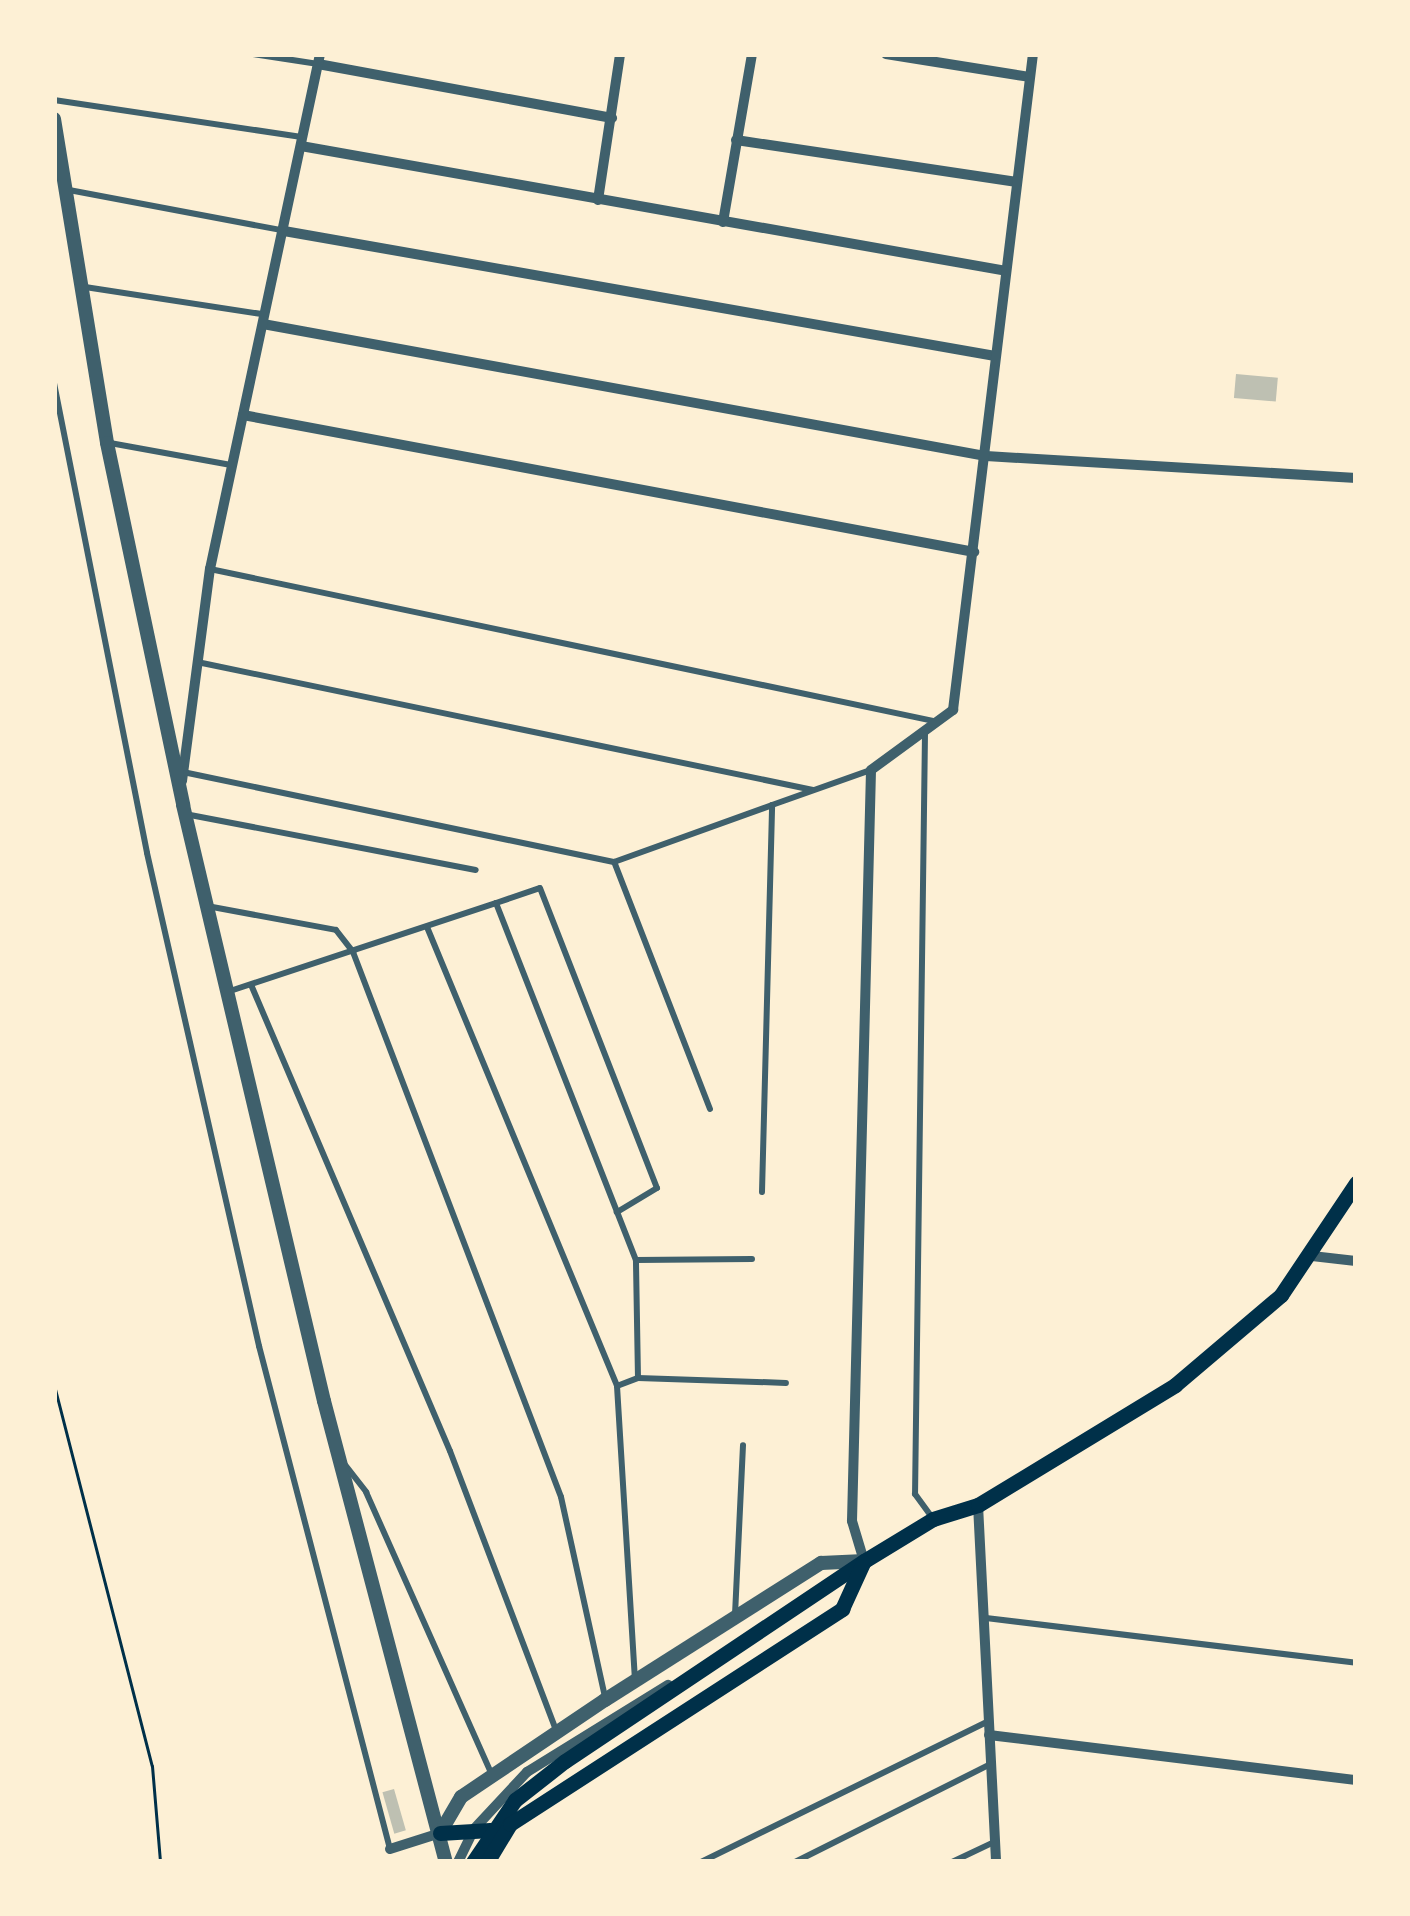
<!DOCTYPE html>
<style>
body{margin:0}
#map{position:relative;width:1410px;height:1916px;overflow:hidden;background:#fdf0d5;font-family:"PT Sans Narrow",sans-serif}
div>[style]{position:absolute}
.building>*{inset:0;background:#bec0b2;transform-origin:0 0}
.path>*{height:3px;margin:-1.5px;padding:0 1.5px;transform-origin:1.5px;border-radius:1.5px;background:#003049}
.service>*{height:6px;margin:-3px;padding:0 3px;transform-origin:3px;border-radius:3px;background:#3f606c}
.minor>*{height:10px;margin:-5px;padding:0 5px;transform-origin:5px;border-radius:5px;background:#3f606c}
.tertiary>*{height:14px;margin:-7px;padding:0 7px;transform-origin:7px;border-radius:7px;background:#3f606c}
.secondary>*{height:15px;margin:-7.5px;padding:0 7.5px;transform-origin:7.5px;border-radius:7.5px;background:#003049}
span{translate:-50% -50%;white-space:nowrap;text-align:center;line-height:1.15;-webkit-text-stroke:10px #fdf0d5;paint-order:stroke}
.frame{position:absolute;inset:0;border:57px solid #fdf0d5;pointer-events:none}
</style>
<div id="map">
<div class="building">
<i style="left:1236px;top:374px;width:42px;height:24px;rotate:5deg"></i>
<i style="left:394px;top:1789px;width:43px;height:12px;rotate:74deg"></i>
</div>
<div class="path">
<i style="left:54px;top:1385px;width:393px;rotate:75.6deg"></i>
<i style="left:152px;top:1766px;width:96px;rotate:85.2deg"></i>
</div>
<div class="service">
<i style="left:253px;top:54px;width:66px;rotate:8.7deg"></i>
<i style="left:54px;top:100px;width:252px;rotate:8.5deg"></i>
<i style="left:69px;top:190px;width:215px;rotate:10.7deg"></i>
<i style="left:85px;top:287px;width:179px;rotate:8.7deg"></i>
<i style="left:54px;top:383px;width:479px;rotate:78.8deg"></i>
<i style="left:147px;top:853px;width:506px;rotate:77.2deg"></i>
<i style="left:259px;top:1346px;width:520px;rotate:75.4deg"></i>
<i style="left:110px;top:443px;width:123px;rotate:10.3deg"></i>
<i style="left:210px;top:569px;width:740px;rotate:11.86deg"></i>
<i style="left:202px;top:663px;width:624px;rotate:11.74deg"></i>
<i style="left:925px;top:733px;width:761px;rotate:90.75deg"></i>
<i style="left:915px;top:1494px;width:27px;rotate:54deg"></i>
<i style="left:183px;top:772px;width:440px;rotate:11.8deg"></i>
<i style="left:185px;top:814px;width:296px;rotate:10.9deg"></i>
<i style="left:496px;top:903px;width:46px;rotate:-18.8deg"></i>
<i style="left:540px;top:888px;width:322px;rotate:68.7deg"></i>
<i style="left:657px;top:1188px;width:47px;rotate:149deg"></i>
<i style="left:207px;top:906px;width:131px;rotate:10.5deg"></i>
<i style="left:336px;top:930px;width:28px;rotate:52deg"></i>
<i style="left:353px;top:952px;width:583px;rotate:69.11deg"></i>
<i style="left:561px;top:1497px;width:205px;rotate:77.6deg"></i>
<i style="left:427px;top:927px;width:497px;rotate:67.5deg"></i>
<i style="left:617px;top:1386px;width:292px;rotate:86.5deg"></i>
<i style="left:252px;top:987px;width:504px;rotate:66.89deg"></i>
<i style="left:450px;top:1451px;width:302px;rotate:69.2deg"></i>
<i style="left:227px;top:992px;width:283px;rotate:-18.3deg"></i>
<i style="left:496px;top:903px;width:383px;rotate:68.6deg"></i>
<i style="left:710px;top:1109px;width:265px;rotate:-111.2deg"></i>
<i style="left:614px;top:862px;width:168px;rotate:-19.8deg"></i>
<i style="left:762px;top:1192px;width:387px;rotate:-88.5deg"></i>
<i style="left:772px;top:805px;width:105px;rotate:-19.5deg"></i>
<i style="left:638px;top:1378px;width:148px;rotate:1.9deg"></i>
<i style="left:617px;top:1386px;width:22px;rotate:-21deg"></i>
<i style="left:638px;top:1378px;width:118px;rotate:-91deg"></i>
<i style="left:636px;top:1260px;width:116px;rotate:-0.5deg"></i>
<i style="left:346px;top:1466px;width:33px;rotate:52deg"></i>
<i style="left:366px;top:1492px;width:308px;rotate:66deg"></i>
<i style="left:735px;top:1615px;width:170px;rotate:-87.3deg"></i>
<i style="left:986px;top:1618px;width:373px;rotate:6.9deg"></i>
<i style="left:701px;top:1862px;width:321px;rotate:-26.1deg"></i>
<i style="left:795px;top:1862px;width:219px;rotate:-26.6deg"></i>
<i style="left:952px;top:1862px;width:44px;rotate:-25.4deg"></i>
</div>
<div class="minor">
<i style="left:886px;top:54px;width:145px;rotate:9.1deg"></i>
<i style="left:318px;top:64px;width:299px;rotate:10.4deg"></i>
<i style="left:736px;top:140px;width:284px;rotate:8.5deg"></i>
<i style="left:301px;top:146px;width:716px;rotate:10.05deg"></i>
<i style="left:598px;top:200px;width:148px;rotate:-81.4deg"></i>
<i style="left:723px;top:222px;width:170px;rotate:-80.2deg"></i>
<i style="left:284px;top:231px;width:722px;rotate:9.97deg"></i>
<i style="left:263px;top:324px;width:735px;rotate:10.35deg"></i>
<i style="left:986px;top:456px;width:371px;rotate:3.4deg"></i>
<i style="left:243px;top:415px;width:744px;rotate:10.61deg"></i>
<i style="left:182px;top:781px;width:214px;rotate:-82.5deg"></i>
<i style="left:210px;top:569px;width:527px;rotate:-77.94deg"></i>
<i style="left:1312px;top:1256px;width:44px;rotate:6.5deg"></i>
<i style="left:978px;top:1505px;width:357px;rotate:87.1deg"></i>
<i style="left:864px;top:1561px;width:42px;rotate:-106.7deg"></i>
<i style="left:852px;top:1521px;width:751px;rotate:-88.55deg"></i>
<i style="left:871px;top:770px;width:102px;rotate:-36.2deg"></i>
<i style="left:953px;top:710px;width:661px;rotate:-83.05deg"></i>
<i style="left:989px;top:1735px;width:370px;rotate:7deg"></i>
<i style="left:390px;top:1849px;width:52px;rotate:-17.7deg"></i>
<i style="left:458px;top:1862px;width:37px;rotate:-64deg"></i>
<i style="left:474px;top:1829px;width:78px;rotate:-47.1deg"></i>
<i style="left:527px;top:1772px;width:166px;rotate:-31.7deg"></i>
</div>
<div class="tertiary">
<i style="left:54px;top:119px;width:328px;rotate:80.7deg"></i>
<i style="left:107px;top:443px;width:370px;rotate:78.1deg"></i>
<i style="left:183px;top:805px;width:612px;rotate:76.69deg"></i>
<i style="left:324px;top:1401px;width:477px;rotate:75.2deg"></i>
<i style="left:440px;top:1833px;width:42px;rotate:-59.7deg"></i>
<i style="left:461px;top:1797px;width:174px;rotate:-34deg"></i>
<i style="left:605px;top:1700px;width:256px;rotate:-32.4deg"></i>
<i style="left:821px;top:1563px;width:43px;rotate:-2.7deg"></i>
</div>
<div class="secondary">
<i style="left:440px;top:1833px;width:50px;rotate:-3.4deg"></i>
<i style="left:473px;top:1862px;width:75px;rotate:-55.9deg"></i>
<i style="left:515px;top:1800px;width:63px;rotate:-38deg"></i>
<i style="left:565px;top:1761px;width:360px;rotate:-33.8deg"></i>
<i style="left:864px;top:1561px;width:81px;rotate:-31.3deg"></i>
<i style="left:933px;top:1519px;width:47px;rotate:-17.3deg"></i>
<i style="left:978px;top:1505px;width:231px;rotate:-31.3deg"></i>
<i style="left:1175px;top:1385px;width:139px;rotate:-40.3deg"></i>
<i style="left:1281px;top:1295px;width:135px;rotate:-56.2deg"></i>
<i style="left:487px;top:1862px;width:44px;rotate:-58.8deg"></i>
<i style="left:510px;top:1824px;width:396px;rotate:-32.9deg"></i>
<i style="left:842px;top:1609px;width:51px;rotate:-65.5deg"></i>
</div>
<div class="frame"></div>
</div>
